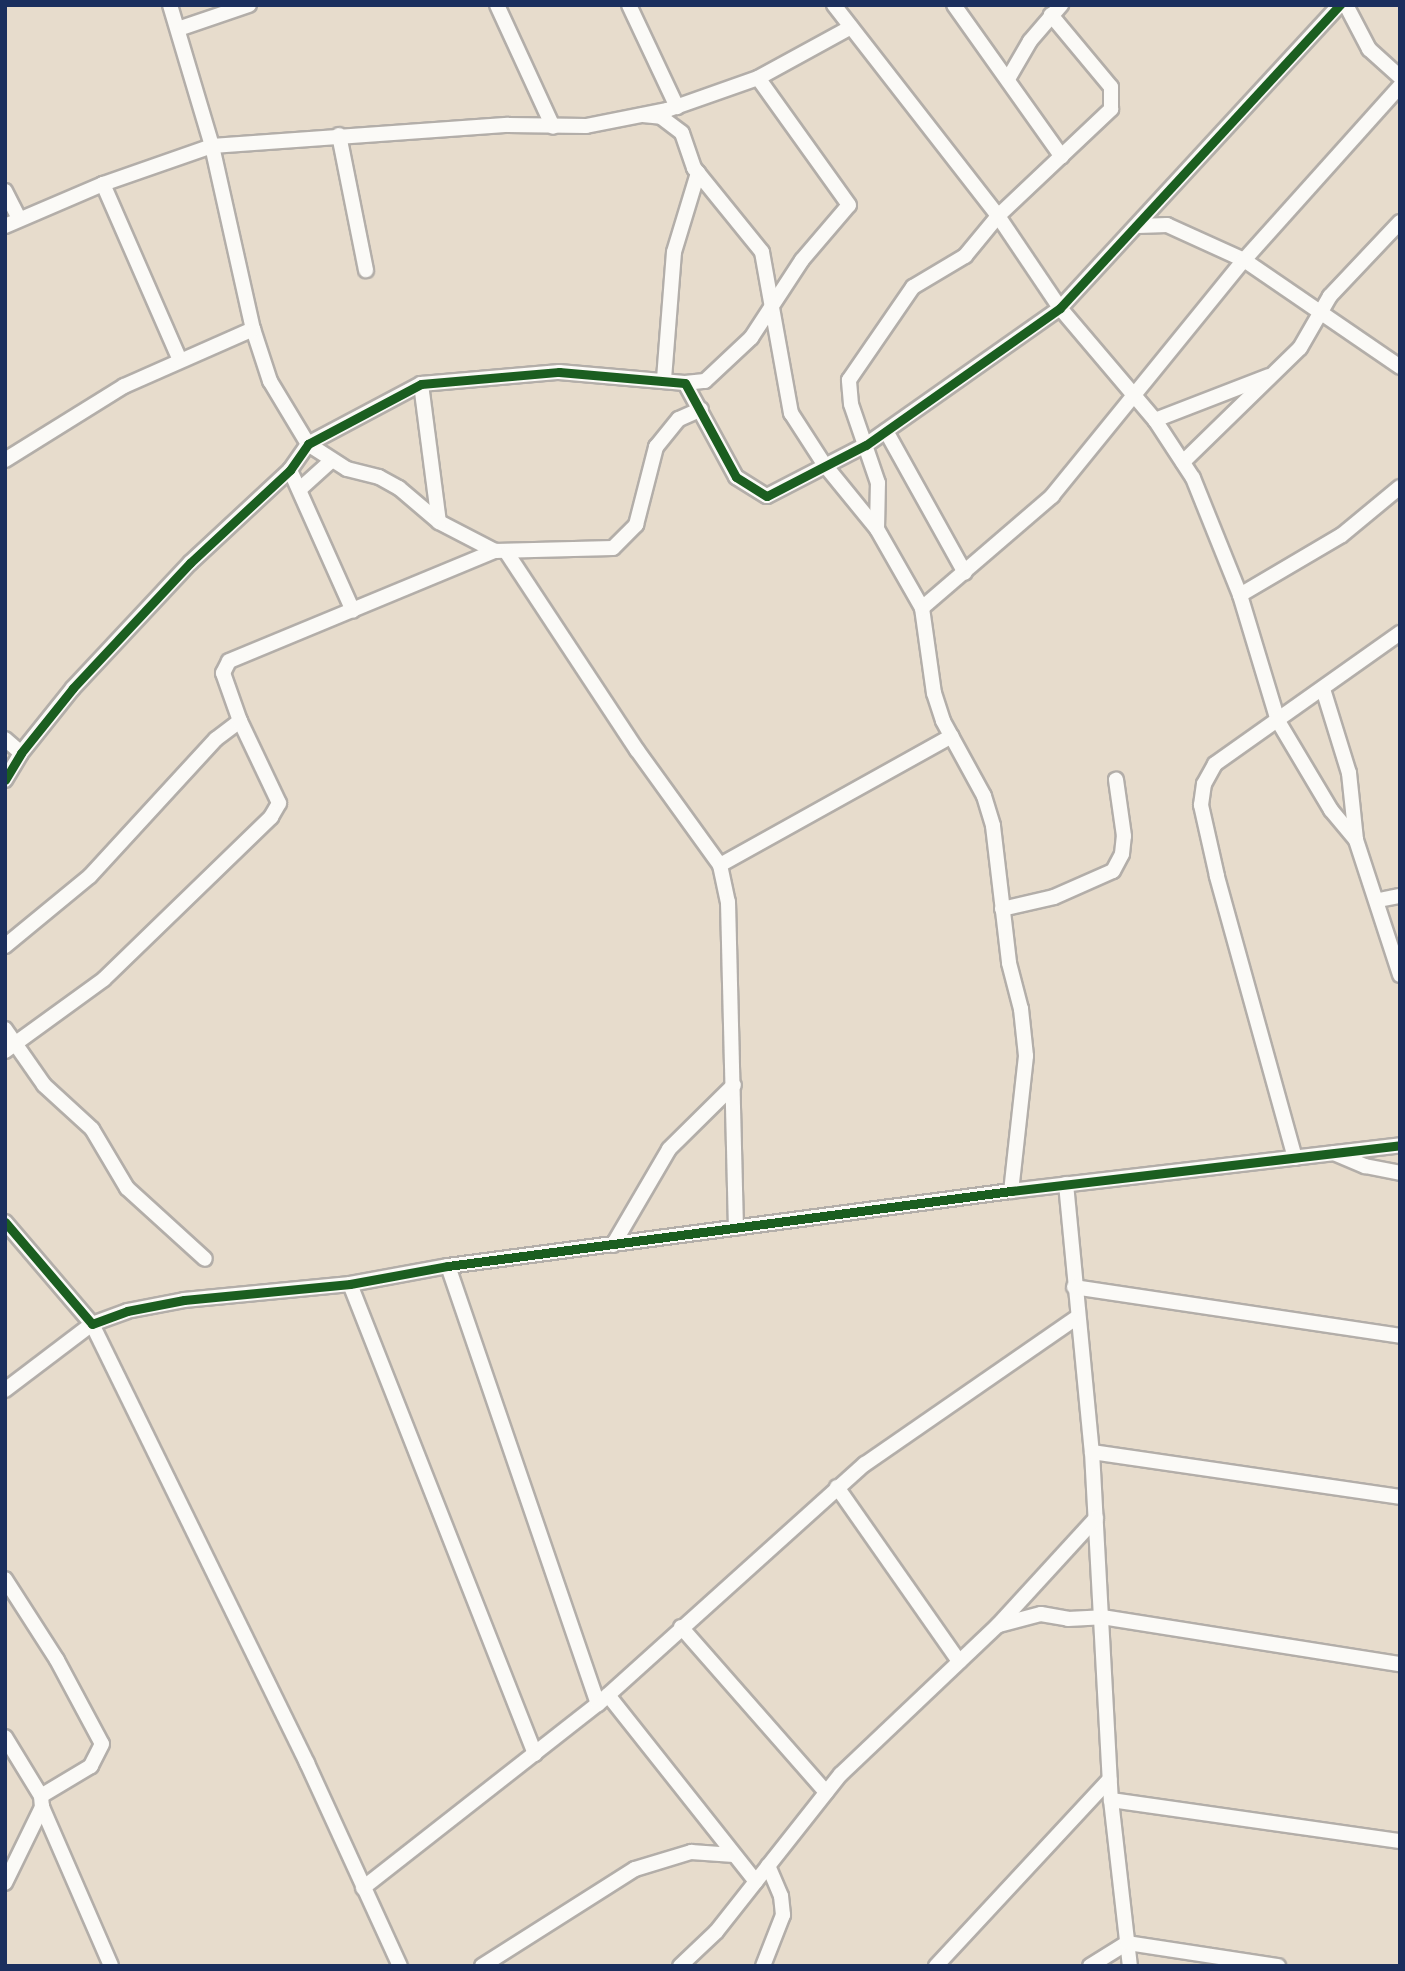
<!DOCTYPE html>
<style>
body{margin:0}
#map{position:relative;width:1405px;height:1971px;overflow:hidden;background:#e7dccc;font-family:Mynerve,sans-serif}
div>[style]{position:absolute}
.roads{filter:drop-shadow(2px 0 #b3aea9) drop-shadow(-2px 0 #b3aea9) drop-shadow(0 2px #b3aea9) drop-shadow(0 -2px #b3aea9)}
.minor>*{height:14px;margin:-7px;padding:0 7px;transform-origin:7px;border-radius:7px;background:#fbfaf7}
.cycleway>*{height:9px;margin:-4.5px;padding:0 4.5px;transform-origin:4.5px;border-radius:4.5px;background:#1b5e20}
span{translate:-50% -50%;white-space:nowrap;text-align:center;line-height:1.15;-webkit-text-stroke:5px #f7f3e8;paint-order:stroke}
.frame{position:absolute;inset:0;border:7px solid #1b2f5e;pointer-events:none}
</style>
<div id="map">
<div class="roads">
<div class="minor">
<i style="left:170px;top:5px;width:147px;rotate:73.4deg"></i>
<i style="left:212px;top:146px;width:188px;rotate:77.4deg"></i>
<i style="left:253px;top:329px;width:55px;rotate:71.9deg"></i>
<i style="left:270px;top:381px;width:74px;rotate:58.9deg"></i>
<i style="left:308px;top:444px;width:46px;rotate:32.7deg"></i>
<i style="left:347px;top:469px;width:33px;rotate:14deg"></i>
<i style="left:379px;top:477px;width:23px;rotate:29deg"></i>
<i style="left:399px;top:488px;width:52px;rotate:40.4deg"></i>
<i style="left:439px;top:522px;width:63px;rotate:27.4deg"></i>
<i style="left:495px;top:551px;width:118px;rotate:-1.5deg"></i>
<i style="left:613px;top:548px;width:33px;rotate:-45deg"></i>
<i style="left:636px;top:525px;width:81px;rotate:-75.6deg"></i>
<i style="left:656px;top:447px;width:36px;rotate:-51deg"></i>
<i style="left:679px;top:419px;width:24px;rotate:-24deg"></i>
<i style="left:497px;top:5px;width:134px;rotate:65.3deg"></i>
<i style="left:629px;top:5px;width:113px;rotate:64.8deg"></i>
<i style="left:834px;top:5px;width:267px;rotate:52.1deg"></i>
<i style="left:998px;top:216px;width:111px;rotate:56deg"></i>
<i style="left:1060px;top:308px;width:147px;rotate:49.7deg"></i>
<i style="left:1155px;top:420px;width:69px;rotate:56.8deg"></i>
<i style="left:1193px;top:478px;width:126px;rotate:68.1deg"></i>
<i style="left:1240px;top:595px;width:132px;rotate:73.2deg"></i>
<i style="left:1278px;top:721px;width:104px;rotate:59.2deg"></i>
<i style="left:1331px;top:810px;width:39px;rotate:50deg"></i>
<i style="left:954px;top:5px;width:186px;rotate:54.6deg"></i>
<i style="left:1346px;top:5px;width:50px;rotate:62.4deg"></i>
<i style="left:1369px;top:49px;width:42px;rotate:42.1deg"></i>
<i style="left:178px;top:29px;width:75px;rotate:-18.7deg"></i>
<i style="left:1008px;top:79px;width:44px;rotate:-59.9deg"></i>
<i style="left:1030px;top:41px;width:48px;rotate:-49.3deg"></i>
<i style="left:643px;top:115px;width:18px;rotate:6deg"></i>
<i style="left:661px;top:117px;width:26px;rotate:37deg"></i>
<i style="left:682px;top:133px;width:37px;rotate:71deg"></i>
<i style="left:694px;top:168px;width:108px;rotate:51deg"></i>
<i style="left:762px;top:252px;width:164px;rotate:79.8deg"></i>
<i style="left:791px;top:413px;width:61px;rotate:57.1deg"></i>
<i style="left:824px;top:464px;width:84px;rotate:50.8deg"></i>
<i style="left:877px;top:529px;width:91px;rotate:60.3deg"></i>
<i style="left:922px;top:608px;width:86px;rotate:82deg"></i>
<i style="left:934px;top:693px;width:29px;rotate:72deg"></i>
<i style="left:943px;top:721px;width:85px;rotate:61.3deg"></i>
<i style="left:984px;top:796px;width:31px;rotate:73deg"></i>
<i style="left:993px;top:826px;width:138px;rotate:83.3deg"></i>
<i style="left:1009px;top:963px;width:48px;rotate:75.4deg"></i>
<i style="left:1021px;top:1009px;width:47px;rotate:83.9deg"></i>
<i style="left:1026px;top:1056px;width:136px;rotate:96.3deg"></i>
<i style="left:339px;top:135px;width:138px;rotate:78.7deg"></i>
<i style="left:103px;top:184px;width:192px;rotate:66.4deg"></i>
<i style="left:5px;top:191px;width:30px;rotate:63deg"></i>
<i style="left:5px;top:226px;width:107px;rotate:-23.2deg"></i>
<i style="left:103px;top:184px;width:115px;rotate:-19.2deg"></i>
<i style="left:212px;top:146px;width:297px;rotate:-4.1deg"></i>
<i style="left:508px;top:125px;width:78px;rotate:0.7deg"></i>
<i style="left:586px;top:126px;width:83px;rotate:-11.2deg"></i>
<i style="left:667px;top:110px;width:96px;rotate:-19.4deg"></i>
<i style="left:758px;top:78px;width:106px;rotate:-28.7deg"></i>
<i style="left:1138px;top:226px;width:29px;rotate:-2deg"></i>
<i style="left:1167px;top:225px;width:85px;rotate:24.4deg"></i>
<i style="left:1244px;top:260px;width:189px;rotate:34.4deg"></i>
<i style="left:664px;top:379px;width:127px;rotate:-85.5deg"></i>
<i style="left:674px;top:252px;width:83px;rotate:-73.1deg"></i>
<i style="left:685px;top:383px;width:20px;rotate:-6deg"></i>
<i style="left:705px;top:381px;width:63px;rotate:-43.1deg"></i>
<i style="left:751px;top:338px;width:93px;rotate:-56.8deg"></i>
<i style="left:802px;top:260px;width:72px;rotate:-49.5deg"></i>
<i style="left:849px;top:205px;width:156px;rotate:-125.6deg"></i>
<i style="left:421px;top:384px;width:139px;rotate:82.6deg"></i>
<i style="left:1155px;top:420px;width:122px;rotate:-21.1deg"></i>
<i style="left:886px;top:431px;width:162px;rotate:60.9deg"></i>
<i style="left:5px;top:460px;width:140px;rotate:-31.9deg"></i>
<i style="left:124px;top:386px;width:141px;rotate:-23.8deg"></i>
<i style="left:1183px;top:462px;width:163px;rotate:-44.3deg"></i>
<i style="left:1300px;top:348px;width:60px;rotate:-60deg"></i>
<i style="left:1330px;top:296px;width:102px;rotate:-46.6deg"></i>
<i style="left:290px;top:470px;width:154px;rotate:65.9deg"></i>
<i style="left:300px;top:489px;width:42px;rotate:-42.1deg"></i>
<i style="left:877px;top:529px;width:46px;rotate:-88.8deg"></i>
<i style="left:878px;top:483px;width:83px;rotate:-108.9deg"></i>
<i style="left:851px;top:404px;width:24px;rotate:-95deg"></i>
<i style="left:849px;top:380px;width:113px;rotate:-55.5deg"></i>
<i style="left:913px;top:287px;width:61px;rotate:-30.8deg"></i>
<i style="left:965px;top:256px;width:52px;rotate:-50.5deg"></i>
<i style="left:998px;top:216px;width:156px;rotate:-43.4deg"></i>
<i style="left:1111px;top:109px;width:22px;rotate:-90deg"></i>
<i style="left:1111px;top:87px;width:94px;rotate:-129.8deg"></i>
<i style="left:507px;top:553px;width:236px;rotate:56.6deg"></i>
<i style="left:637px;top:750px;width:142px;rotate:54.2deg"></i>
<i style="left:720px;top:865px;width:38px;rotate:78deg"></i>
<i style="left:728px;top:902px;width:326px;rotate:88.6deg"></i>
<i style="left:1240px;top:595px;width:118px;rotate:-30.5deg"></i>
<i style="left:1342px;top:535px;width:75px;rotate:-39.6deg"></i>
<i style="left:922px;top:608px;width:172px;rotate:-40.7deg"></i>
<i style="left:1052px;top:496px;width:304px;rotate:-50.9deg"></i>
<i style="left:1244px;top:260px;width:234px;rotate:-48.1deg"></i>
<i style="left:1323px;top:689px;width:88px;rotate:72.8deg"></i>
<i style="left:1349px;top:773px;width:67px;rotate:84deg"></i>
<i style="left:1356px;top:840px;width:142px;rotate:71.9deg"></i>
<i style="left:5px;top:739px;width:21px;rotate:41deg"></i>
<i style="left:5px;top:780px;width:31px;rotate:-59deg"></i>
<i style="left:21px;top:753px;width:83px;rotate:-51.3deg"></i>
<i style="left:73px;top:688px;width:171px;rotate:-46.9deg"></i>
<i style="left:190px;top:563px;width:137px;rotate:-42.9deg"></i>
<i style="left:290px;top:470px;width:32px;rotate:-55deg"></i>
<i style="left:308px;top:444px;width:128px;rotate:-28deg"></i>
<i style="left:421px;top:384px;width:139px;rotate:-5deg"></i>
<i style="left:559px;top:372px;width:126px;rotate:5deg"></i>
<i style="left:685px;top:383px;width:107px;rotate:61.5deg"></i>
<i style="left:736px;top:477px;width:36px;rotate:32deg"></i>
<i style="left:767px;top:496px;width:111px;rotate:-27.3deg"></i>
<i style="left:866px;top:445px;width:237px;rotate:-35.2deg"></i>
<i style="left:1060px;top:308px;width:413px;rotate:-47.3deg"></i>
<i style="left:720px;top:865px;width:265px;rotate:-29.1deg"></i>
<i style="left:1379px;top:900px;width:21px;rotate:-11deg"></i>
<i style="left:1002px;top:909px;width:53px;rotate:-13deg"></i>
<i style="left:1054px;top:897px;width:64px;rotate:-23.8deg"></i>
<i style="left:1113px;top:871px;width:19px;rotate:-62deg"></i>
<i style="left:1122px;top:854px;width:18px;rotate:-84deg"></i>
<i style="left:1124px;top:836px;width:57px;rotate:-98.1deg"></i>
<i style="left:5px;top:946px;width:110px;rotate:-39.5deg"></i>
<i style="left:90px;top:876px;width:186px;rotate:-47.4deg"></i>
<i style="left:216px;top:739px;width:30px;rotate:-37deg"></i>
<i style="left:240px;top:721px;width:51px;rotate:-109.5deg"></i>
<i style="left:223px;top:673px;width:13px;rotate:-63deg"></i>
<i style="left:229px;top:661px;width:288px;rotate:-22.5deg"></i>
<i style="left:5px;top:1029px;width:68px;rotate:55.1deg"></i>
<i style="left:44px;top:1085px;width:65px;rotate:42.5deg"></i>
<i style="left:92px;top:1129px;width:69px;rotate:59.3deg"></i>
<i style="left:127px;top:1188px;width:105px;rotate:42.3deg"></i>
<i style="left:5px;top:1051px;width:122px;rotate:-36deg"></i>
<i style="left:104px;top:979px;width:233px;rotate:-44.1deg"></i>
<i style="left:271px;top:817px;width:16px;rotate:-60deg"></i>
<i style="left:279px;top:803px;width:91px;rotate:-115.4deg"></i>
<i style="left:1334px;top:1153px;width:34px;rotate:23deg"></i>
<i style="left:1365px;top:1166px;width:36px;rotate:11deg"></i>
<i style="left:1295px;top:1158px;width:293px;rotate:-105.5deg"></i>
<i style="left:1217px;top:876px;width:73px;rotate:-102.7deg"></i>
<i style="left:1201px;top:805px;width:21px;rotate:-82deg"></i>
<i style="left:1204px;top:784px;width:23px;rotate:-61deg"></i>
<i style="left:1215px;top:764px;width:227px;rotate:-35.3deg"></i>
<i style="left:1066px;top:1184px;width:269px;rotate:84.5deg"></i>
<i style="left:1092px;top:1452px;width:349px;rotate:86.9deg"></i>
<i style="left:1111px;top:1800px;width:167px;rotate:83.5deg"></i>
<i style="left:5px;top:1222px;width:134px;rotate:49.5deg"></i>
<i style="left:92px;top:1324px;width:37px;rotate:-20deg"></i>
<i style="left:127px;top:1311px;width:58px;rotate:-10.9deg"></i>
<i style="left:184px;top:1300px;width:167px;rotate:-5.5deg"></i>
<i style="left:350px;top:1284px;width:100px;rotate:-10.4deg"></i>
<i style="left:448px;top:1266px;width:568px;rotate:-7.59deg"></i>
<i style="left:1011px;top:1191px;width:392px;rotate:-6.7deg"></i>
<i style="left:613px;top:1245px;width:111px;rotate:-59.7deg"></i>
<i style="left:669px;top:1149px;width:91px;rotate:-44.6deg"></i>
<i style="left:448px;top:1266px;width:463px;rotate:71.1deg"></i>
<i style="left:350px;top:1284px;width:505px;rotate:68.51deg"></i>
<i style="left:1074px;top:1287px;width:330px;rotate:8.5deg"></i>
<i style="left:5px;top:1390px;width:109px;rotate:-37.2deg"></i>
<i style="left:92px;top:1324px;width:489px;rotate:63.9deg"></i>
<i style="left:307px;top:1763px;width:223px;rotate:65.4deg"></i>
<i style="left:1092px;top:1452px;width:311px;rotate:8.3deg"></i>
<i style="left:837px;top:1487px;width:213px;rotate:55deg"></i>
<i style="left:5px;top:1579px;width:96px;rotate:57.3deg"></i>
<i style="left:57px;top:1660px;width:95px;rotate:61.8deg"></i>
<i style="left:102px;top:1744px;width:25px;rotate:117deg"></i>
<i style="left:91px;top:1766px;width:58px;rotate:149deg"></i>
<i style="left:999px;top:1625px;width:43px;rotate:-14.7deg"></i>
<i style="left:1041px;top:1614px;width:27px;rotate:10deg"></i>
<i style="left:1068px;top:1619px;width:34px;rotate:-3deg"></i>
<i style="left:1102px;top:1617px;width:302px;rotate:9deg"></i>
<i style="left:681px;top:1627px;width:220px;rotate:48.7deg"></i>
<i style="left:608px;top:1695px;width:238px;rotate:51.6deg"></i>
<i style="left:5px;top:1737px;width:69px;rotate:58.6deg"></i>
<i style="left:41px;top:1796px;width:11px;rotate:85deg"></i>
<i style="left:42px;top:1807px;width:173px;rotate:66.5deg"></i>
<i style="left:1111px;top:1800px;width:292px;rotate:8.1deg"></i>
<i style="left:5px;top:1883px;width:85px;rotate:-64deg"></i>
<i style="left:363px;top:1888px;width:298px;rotate:-38.1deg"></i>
<i style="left:598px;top:1704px;width:359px;rotate:-42deg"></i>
<i style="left:865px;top:1464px;width:258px;rotate:-34.7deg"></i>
<i style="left:482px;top:1966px;width:181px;rotate:-32.4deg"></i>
<i style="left:635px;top:1869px;width:59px;rotate:-16.9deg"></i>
<i style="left:691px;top:1852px;width:43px;rotate:4deg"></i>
<i style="left:680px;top:1966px;width:50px;rotate:-43.4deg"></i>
<i style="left:716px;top:1932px;width:201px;rotate:-51.7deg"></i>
<i style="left:841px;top:1774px;width:216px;rotate:-43.5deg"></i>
<i style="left:998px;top:1625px;width:145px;rotate:-47.5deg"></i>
<i style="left:763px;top:1966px;width:55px;rotate:-68.6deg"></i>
<i style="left:783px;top:1915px;width:19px;rotate:-96deg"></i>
<i style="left:781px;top:1896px;width:33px;rotate:-113deg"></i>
<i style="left:936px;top:1966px;width:255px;rotate:-47.1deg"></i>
<i style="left:1090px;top:1966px;width:44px;rotate:-31.9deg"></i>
<i style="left:1127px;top:1943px;width:153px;rotate:8.7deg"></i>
</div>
</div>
<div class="cycleway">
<i style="left:5px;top:780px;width:31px;rotate:-59deg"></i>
<i style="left:21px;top:753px;width:83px;rotate:-51.3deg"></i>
<i style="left:73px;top:688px;width:171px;rotate:-46.9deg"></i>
<i style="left:190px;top:563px;width:137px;rotate:-42.9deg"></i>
<i style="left:290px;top:470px;width:32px;rotate:-55deg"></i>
<i style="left:308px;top:444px;width:128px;rotate:-28deg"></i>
<i style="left:421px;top:384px;width:139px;rotate:-5deg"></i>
<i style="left:559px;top:372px;width:126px;rotate:5deg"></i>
<i style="left:685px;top:383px;width:107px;rotate:61.5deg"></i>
<i style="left:736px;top:477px;width:36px;rotate:32deg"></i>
<i style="left:767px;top:496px;width:111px;rotate:-27.3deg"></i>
<i style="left:866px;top:445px;width:237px;rotate:-35.2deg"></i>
<i style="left:1060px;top:308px;width:413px;rotate:-47.3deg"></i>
<i style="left:5px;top:1222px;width:134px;rotate:49.5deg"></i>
<i style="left:92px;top:1324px;width:37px;rotate:-20deg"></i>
<i style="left:127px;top:1311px;width:58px;rotate:-10.9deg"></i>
<i style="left:184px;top:1300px;width:167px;rotate:-5.5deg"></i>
<i style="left:350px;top:1284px;width:100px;rotate:-10.4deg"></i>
<i style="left:448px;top:1266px;width:568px;rotate:-7.59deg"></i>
<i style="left:1011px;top:1191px;width:392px;rotate:-6.7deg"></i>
</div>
<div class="frame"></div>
</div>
